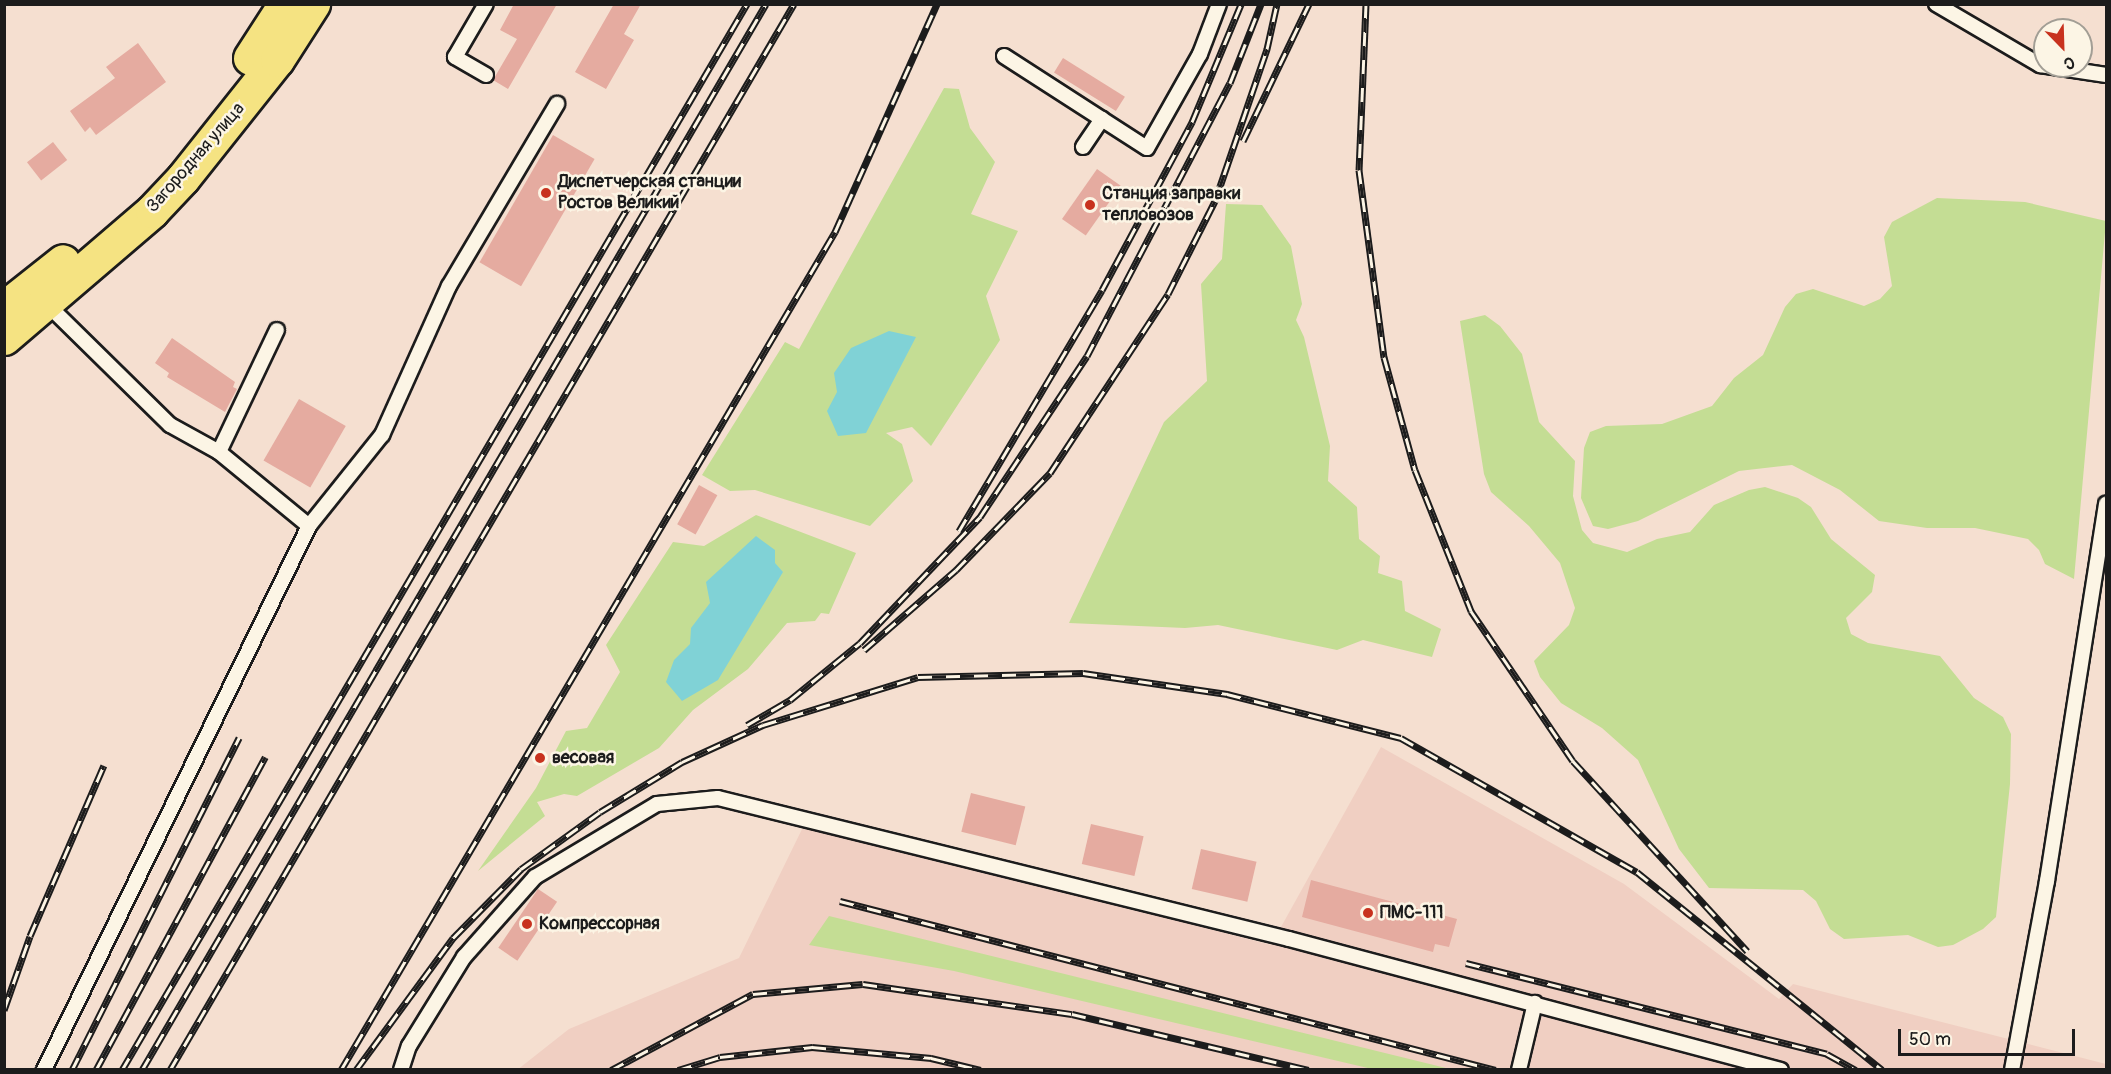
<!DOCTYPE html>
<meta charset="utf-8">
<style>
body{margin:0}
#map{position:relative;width:2111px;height:1074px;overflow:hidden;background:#f5dfd0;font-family:Pangolin,sans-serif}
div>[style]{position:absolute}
.built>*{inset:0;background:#f0cfc2}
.green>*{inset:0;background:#c4dd94}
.water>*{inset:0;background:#80d2d6}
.building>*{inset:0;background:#e5aba0;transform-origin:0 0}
.roads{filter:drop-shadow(2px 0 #1c1c1c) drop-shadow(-2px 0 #1c1c1c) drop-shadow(0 2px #1c1c1c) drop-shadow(0 -2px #1c1c1c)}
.service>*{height:14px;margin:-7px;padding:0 7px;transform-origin:7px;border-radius:7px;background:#fcf5e5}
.trunk>*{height:33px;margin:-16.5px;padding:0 16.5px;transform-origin:16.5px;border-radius:16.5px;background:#f5e382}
.rail>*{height:7px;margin-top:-3.5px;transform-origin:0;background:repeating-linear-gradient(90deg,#fcf5e5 0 14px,#1c1c1c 0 28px);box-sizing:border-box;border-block:2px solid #1c1c1c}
.dots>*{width:16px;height:16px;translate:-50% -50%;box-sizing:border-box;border:3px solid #fcf5e5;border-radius:50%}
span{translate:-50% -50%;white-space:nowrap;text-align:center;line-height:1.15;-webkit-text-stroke:5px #fcf5e5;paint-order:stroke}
.street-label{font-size:18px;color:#1c1c1c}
.poi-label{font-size:18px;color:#1c1c1c;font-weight:700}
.left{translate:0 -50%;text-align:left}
.frame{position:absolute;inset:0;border:6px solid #1c1c1c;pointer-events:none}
.north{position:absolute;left:2033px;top:18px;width:60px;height:60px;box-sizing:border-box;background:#fcf5e5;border:2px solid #a29e95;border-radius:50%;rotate:157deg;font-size:16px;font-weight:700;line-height:24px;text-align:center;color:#1c1c1c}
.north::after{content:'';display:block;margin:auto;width:21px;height:27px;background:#c8321e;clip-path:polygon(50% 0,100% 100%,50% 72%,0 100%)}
.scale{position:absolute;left:1898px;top:1029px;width:177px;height:27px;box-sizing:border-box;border:3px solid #1c1c1c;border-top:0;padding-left:8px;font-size:18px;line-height:21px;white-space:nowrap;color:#1c1c1c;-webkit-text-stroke:4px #fcf5e5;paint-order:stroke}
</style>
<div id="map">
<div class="built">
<i style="clip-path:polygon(1381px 747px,1624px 884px,1779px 999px,1793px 984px,2106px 1064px,2106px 1070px,517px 1070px,569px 1029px,739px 958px,805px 823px,1271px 945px)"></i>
</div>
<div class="green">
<i style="clip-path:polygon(944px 88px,959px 89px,970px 128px,995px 162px,971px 214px,1018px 231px,986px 296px,1000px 340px,931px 446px,912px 427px,886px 433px,902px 444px,913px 481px,870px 526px,755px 490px,730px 491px,702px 475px,785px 342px,799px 349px)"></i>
<i style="clip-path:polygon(1937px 198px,2025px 202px,2106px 221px,2074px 579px,2045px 564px,2039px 550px,2028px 539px,1975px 528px,1927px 528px,1879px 521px,1840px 490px,1792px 465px,1739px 471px,1638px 521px,1608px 529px,1593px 526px,1581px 498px,1584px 448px,1590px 432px,1606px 426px,1662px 424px,1712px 406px,1734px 378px,1763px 355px,1785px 307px,1796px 294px,1813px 289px,1864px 306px,1880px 299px,1892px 286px,1884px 237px,1892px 222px)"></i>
<i style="clip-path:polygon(1226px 204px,1262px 205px,1291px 246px,1302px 304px,1296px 320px,1304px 337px,1330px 446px,1328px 481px,1357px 507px,1359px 539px,1380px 556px,1378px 573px,1402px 581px,1405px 611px,1441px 629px,1432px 657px,1363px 640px,1337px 650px,1218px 625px,1185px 628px,1069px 623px,1164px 422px,1207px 381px,1201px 284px,1222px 259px)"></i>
<i style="clip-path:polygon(1485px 315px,1500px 326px,1522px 354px,1539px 422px,1575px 461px,1573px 496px,1582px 530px,1593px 543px,1627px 552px,1657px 539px,1690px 532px,1714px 505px,1749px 490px,1765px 487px,1798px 498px,1811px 507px,1831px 539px,1875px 575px,1872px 592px,1846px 618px,1851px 634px,1868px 643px,1940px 656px,1974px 698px,2003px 717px,2011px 734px,2010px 784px,1996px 917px,1983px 929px,1953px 945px,1938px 947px,1908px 935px,1844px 939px,1830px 929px,1816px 901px,1803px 890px,1709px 888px,1679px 849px,1638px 760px,1602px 728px,1561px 703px,1540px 677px,1534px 661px,1569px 625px,1575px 608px,1560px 563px,1529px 526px,1491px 492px,1484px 474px,1460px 321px)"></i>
<i style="clip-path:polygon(756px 515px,856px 553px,829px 614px,821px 613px,815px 621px,787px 623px,748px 669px,693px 710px,659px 748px,577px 796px,564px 794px,537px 802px,545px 816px,478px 871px,536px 788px,566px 731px,587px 728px,620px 672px,606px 645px,673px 542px,704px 546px)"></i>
<i style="clip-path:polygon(829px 916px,1450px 1069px,1372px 1069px,954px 971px,809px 945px)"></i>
</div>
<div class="water">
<i style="clip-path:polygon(889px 331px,916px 337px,866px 433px,838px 436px,827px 411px,837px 392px,834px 373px,851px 348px)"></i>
<i style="clip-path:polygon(756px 536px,775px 550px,775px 563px,783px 572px,718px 680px,682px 701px,666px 682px,674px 660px,690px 644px,691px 628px,710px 603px,706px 582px)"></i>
</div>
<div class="building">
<i style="clip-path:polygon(514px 4px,557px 4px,508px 89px,493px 80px,517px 39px,500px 30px)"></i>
<i style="clip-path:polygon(614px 4px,641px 4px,624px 34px,634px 40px,606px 89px,575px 72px)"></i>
<i style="clip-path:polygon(138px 43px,166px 82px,96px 135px,90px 127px,85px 132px,70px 111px,115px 78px,106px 67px)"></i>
<i style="left:1063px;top:58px;width:73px;height:17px;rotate:32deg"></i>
<i style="left:553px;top:135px;width:48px;height:147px;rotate:30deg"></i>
<i style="left:53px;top:142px;width:23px;height:33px;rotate:52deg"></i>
<i style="left:1097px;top:169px;width:29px;height:61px;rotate:35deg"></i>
<i style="clip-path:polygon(172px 338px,235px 382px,233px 387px,237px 389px,225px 412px,167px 377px,169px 373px,155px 363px)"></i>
<i style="left:299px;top:399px;width:54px;height:71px;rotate:30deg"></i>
<i style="left:699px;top:485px;width:21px;height:45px;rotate:29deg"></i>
<i style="left:971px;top:793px;width:56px;height:40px;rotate:14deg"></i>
<i style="left:1091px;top:824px;width:54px;height:41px;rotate:13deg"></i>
<i style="left:1201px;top:849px;width:57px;height:41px;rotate:13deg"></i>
<i style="clip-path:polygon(1311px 880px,1457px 919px,1449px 947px,1435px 944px,1433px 952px,1302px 917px)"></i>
<i style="left:538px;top:889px;width:23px;height:71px;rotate:34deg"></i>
</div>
<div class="roads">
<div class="service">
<i style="left:1936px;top:4px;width:121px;rotate:30.4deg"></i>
<i style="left:2040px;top:65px;width:67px;rotate:8.6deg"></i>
<i style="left:1004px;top:56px;width:170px;rotate:32.8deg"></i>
<i style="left:1147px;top:148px;width:108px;rotate:-60.6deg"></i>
<i style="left:1200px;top:54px;width:53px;rotate:-69.2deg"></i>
<i style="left:486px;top:75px;width:36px;rotate:-150deg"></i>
<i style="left:455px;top:57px;width:61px;rotate:-59.7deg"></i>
<i style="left:1083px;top:147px;width:34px;rotate:-56deg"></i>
<i style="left:219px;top:452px;width:135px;rotate:-64.6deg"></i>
<i style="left:309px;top:526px;width:117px;rotate:-51.3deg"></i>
<i style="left:382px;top:435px;width:163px;rotate:-65.8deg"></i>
<i style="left:449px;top:286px;width:212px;rotate:-59.3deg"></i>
<i style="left:44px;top:1070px;width:605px;rotate:-64.03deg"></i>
<i style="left:309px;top:526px;width:117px;rotate:-140.6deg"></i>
<i style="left:219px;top:452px;width:56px;rotate:-151.1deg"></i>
<i style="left:170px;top:425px;width:173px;rotate:-135.5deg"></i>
<i style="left:401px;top:1070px;width:25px;rotate:-72deg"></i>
<i style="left:409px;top:1046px;width:105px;rotate:-58.3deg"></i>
<i style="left:464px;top:957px;width:107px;rotate:-48.4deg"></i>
<i style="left:535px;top:877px;width:142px;rotate:-30.9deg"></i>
<i style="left:657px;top:804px;width:61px;rotate:-5.6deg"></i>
<i style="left:718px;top:798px;width:588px;rotate:13.87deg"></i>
<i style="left:1289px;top:939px;width:509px;rotate:14.91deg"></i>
<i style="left:1519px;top:1070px;width:69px;rotate:-76.6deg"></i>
<i style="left:2012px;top:1070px;width:192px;rotate:-79.5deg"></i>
<i style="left:2047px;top:881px;width:382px;rotate:-81.1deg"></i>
</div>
<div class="trunk">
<i style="left:250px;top:58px;width:64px;rotate:-57.1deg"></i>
<i style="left:4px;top:308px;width:75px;rotate:-38.5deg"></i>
<i style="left:4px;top:338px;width:195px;rotate:-40.6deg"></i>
<i style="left:152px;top:211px;width:45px;rotate:-46.8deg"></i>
<i style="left:183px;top:178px;width:151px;rotate:-51.5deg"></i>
<i style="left:277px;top:60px;width:67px;rotate:-57.3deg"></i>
</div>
</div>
<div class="rail">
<i style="left:1366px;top:4px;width:166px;rotate:92.4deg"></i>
<i style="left:1359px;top:170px;width:189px;rotate:82.4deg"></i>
<i style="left:1384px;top:357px;width:117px;rotate:74.7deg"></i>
<i style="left:1415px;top:470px;width:152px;rotate:68.3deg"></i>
<i style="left:1471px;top:611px;width:181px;rotate:55.8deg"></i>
<i style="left:1573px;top:761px;width:258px;rotate:47.5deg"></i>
<i style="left:1243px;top:141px;width:152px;rotate:-64.3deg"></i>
<i style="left:959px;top:531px;width:280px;rotate:-59.3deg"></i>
<i style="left:1102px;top:290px;width:191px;rotate:-61.8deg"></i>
<i style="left:1192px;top:122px;width:128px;rotate:-67.4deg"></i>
<i style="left:864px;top:650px;width:122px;rotate:-41deg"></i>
<i style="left:956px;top:570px;width:135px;rotate:-45.9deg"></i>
<i style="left:1050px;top:473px;width:214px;rotate:-56.6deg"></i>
<i style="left:1168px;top:294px;width:104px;rotate:-63.2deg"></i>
<i style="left:1215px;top:201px;width:161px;rotate:-71.1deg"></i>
<i style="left:1267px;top:49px;width:46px;rotate:-77.5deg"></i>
<i style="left:747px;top:725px;width:50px;rotate:-30.2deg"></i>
<i style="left:790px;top:700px;width:90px;rotate:-39.2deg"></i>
<i style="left:860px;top:643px;width:174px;rotate:-46.4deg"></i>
<i style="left:980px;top:517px;width:193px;rotate:-56.4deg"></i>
<i style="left:1087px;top:356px;width:308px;rotate:-62.4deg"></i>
<i style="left:1230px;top:83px;width:85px;rotate:-68.6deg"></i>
<i style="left:840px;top:901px;width:677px;rotate:14.45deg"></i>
<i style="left:1466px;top:963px;width:372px;rotate:14.1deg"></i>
<i style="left:1827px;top:1054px;width:33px;rotate:29deg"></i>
<i style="left:4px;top:1010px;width:78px;rotate:-70.6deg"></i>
<i style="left:30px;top:936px;width:186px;rotate:-66.6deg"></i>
<i style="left:72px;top:1070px;width:372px;rotate:-63.3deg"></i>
<i style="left:96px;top:1070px;width:356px;rotate:-61.6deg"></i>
<i style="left:122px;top:1070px;width:1236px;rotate:-59.62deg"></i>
<i style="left:142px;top:1070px;width:1235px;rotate:-59.66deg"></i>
<i style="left:170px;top:1070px;width:1235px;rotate:-59.66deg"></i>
<i style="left:341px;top:1070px;width:973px;rotate:-59.48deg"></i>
<i style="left:835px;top:232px;width:250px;rotate:-65.9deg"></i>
<i style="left:356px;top:1070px;width:164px;rotate:-53.7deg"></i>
<i style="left:453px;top:938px;width:97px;rotate:-45.4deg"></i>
<i style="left:521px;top:869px;width:97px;rotate:-35.8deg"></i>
<i style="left:600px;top:812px;width:96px;rotate:-31.4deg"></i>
<i style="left:682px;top:762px;width:89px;rotate:-24.6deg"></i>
<i style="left:763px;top:725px;width:162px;rotate:-17.2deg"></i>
<i style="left:918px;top:677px;width:165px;rotate:-1.4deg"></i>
<i style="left:1083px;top:673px;width:146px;rotate:8.3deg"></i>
<i style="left:1227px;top:694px;width:179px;rotate:14.2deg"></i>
<i style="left:1401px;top:738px;width:271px;rotate:29.6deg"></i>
<i style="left:1637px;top:872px;width:315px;rotate:38.9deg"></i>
<i style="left:611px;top:1070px;width:161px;rotate:-28.2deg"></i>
<i style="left:753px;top:994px;width:110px;rotate:-5.2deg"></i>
<i style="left:863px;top:984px;width:211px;rotate:8.2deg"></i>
<i style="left:1072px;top:1014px;width:243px;rotate:13.3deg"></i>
<i style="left:678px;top:1070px;width:44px;rotate:-17.2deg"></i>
<i style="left:720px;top:1057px;width:93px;rotate:-6.2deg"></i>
<i style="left:812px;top:1047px;width:120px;rotate:5.3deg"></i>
<i style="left:931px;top:1058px;width:51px;rotate:13.5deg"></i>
</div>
<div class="dots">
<i style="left:546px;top:193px;background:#c8321e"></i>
<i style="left:1090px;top:205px;background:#c8321e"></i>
<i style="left:540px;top:758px;background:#c8321e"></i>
<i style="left:1368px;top:913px;background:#c8321e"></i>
<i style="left:527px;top:924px;background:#c8321e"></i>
</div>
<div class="street-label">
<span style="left:196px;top:158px;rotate:-49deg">Загородная улица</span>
</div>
<div class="poi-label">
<span class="left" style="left:558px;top:193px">Диспетчерская станции<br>Ростов Великий</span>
<span class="left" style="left:1102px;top:205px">Станция заправки<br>тепловозов</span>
<span class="left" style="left:552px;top:758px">весовая</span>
<span class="left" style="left:1380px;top:913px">ПМС-111</span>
<span class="left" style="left:539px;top:924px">Компрессорная</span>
</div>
<div class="frame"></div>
<div class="north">С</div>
<div class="scale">50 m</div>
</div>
